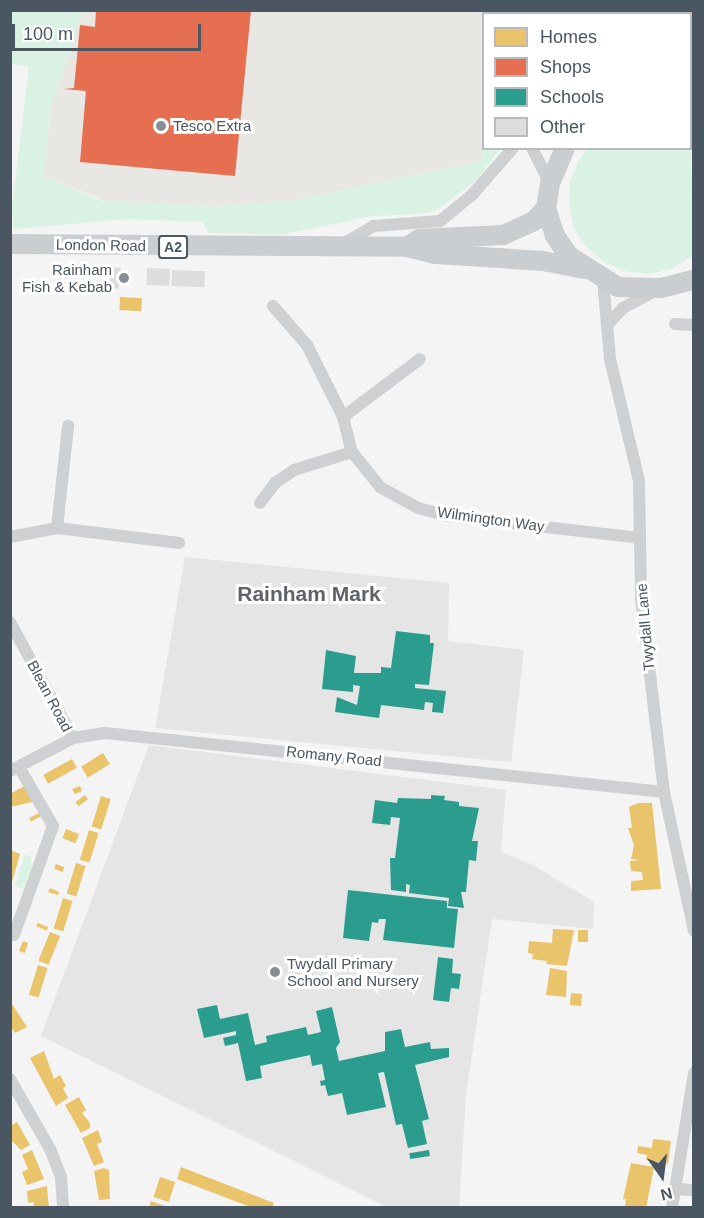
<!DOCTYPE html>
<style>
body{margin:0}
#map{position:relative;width:704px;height:1218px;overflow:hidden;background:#f4f4f4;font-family:Arial,sans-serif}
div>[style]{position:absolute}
.commercial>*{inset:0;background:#e8e7e3}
.education>*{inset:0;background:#e6e5e6}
.green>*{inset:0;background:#d9f2e3;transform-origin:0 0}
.homes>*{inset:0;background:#e9c46a;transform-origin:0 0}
.shops>*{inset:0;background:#e76f51}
.schools>*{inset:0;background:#2a9d8f;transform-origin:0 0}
.building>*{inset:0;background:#ddddde;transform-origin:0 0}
.street>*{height:12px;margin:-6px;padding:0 6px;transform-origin:6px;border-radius:6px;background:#ced0d2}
.primary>*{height:20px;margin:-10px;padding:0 10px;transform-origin:10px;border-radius:10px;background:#caced1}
.dots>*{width:16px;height:16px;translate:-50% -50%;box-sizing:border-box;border:3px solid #fff;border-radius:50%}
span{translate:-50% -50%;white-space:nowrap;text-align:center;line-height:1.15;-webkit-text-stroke:6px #fff;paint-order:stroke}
.shield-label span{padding:2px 4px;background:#fff;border:2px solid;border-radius:4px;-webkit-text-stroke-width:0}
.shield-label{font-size:14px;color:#4a5661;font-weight:700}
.poi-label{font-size:15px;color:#4a5661}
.left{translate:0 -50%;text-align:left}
.right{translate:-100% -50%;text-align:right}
.street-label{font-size:15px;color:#4a5661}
.district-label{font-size:21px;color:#5f6368;font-weight:700}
.frame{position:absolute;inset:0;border:12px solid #4a5661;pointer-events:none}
.legend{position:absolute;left:482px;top:12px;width:210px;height:138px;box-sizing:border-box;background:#fff;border:2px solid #b7bbc0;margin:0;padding:8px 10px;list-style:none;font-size:18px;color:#4a5661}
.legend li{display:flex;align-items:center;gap:12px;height:30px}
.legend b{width:30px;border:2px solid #b7bbc0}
.north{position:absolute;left:632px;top:1146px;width:60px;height:60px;-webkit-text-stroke:4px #fff;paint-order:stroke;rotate:166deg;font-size:16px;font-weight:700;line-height:24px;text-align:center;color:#4a5661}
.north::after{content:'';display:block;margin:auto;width:21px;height:27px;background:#4a5661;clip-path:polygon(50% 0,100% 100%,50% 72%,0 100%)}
.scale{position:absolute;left:12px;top:24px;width:189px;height:27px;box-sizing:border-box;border:3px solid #4a5661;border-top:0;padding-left:8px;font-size:18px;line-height:21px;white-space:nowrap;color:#4a5661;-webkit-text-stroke:4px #fff;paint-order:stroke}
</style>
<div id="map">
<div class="commercial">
<i style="clip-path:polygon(83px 11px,536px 11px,484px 14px,482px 161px,297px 200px,217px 207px,106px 201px,43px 176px,51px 105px)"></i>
</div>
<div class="education">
<i style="clip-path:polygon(185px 557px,449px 583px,448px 641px,524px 650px,511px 762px,155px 728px)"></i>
<i style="clip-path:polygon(149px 745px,506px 790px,501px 852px,531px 864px,594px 902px,593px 929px,492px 919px,466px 1095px,459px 1207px,387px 1207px,41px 1036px)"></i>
</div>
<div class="green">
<i style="left:539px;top:10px;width:78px;height:3px"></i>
<i style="clip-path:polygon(10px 11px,83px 11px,51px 105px,43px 176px,103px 201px,217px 207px,297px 200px,482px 161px,483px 138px,484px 148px,500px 149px,477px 180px,435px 211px,420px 214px,371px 216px,280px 235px,208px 233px,203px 222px,127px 219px,14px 229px,12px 208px,29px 66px,11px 64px)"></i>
<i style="clip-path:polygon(666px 11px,693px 11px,693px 98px,690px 14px)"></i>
<i style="clip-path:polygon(691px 144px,693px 256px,671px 269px,648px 274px,625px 271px,604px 262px,586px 247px,574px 227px,569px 205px,570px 182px,579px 160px,587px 149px,690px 148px)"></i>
<i style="clip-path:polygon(25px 854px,30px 856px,32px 865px,23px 889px,15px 886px)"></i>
</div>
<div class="homes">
<i style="left:120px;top:297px;width:22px;height:13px;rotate:3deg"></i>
<i style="left:103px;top:753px;width:13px;height:26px;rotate:58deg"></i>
<i style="left:72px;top:759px;width:10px;height:33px;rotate:61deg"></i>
<i style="clip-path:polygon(28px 784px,32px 802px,10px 807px,10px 794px)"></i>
<i style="clip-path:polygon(80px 786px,82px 791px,75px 794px,72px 789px)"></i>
<i style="left:85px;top:795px;width:5px;height:12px;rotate:53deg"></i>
<i style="left:101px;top:796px;width:10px;height:32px;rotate:17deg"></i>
<i style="clip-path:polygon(639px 803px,652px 803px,661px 889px,631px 891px,631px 881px,643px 880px,642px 872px,631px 871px,630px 861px,640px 860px,631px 859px,634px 845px,628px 828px,632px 828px,629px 807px)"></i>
<i style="left:39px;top:813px;width:4px;height:11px;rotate:63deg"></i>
<i style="left:66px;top:829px;width:14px;height:10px;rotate:21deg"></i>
<i style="left:89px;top:830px;width:10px;height:31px;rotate:17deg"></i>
<i style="clip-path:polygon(10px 850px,20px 854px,11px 885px,10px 885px)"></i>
<i style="left:76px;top:863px;width:10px;height:32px;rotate:17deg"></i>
<i style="left:56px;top:864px;width:9px;height:5px;rotate:21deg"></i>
<i style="clip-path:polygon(50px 888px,59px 892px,58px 895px,48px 892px)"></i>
<i style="left:63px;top:898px;width:10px;height:32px;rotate:17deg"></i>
<i style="clip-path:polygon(38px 923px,48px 927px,47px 931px,36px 926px)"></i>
<i style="clip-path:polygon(553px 929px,574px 930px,567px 966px,546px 964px,547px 961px,532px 959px,533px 954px,528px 953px,529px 941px,552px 943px)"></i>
<i style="left:578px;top:930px;width:10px;height:12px"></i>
<i style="left:50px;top:932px;width:11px;height:31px;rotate:22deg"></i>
<i style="clip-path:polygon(23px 941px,28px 943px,25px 953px,19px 951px)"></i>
<i style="left:38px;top:965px;width:10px;height:31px;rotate:17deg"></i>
<i style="clip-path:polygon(550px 968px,567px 971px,566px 997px,546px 995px)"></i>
<i style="left:571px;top:993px;width:11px;height:12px;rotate:5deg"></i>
<i style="clip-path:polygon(10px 1001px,27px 1027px,15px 1033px,10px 1025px)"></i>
<i style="clip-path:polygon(44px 1051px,54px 1079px,60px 1075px,66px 1086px,63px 1088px,68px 1098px,56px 1106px,30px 1058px)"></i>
<i style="clip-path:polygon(79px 1097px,86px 1110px,82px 1113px,90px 1123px,90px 1128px,81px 1133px,65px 1105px)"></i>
<i style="clip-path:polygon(17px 1122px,30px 1145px,21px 1150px,10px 1139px,10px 1126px)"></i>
<i style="clip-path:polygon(98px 1130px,102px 1142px,97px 1144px,104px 1162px,94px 1166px,82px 1138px)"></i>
<i style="clip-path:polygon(653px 1139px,671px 1141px,668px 1164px,646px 1160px,647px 1155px,637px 1153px,638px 1146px,652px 1148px)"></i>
<i style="clip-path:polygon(32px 1150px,44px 1179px,27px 1185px,22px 1172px,28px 1169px,22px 1155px)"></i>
<i style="clip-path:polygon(631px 1163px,654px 1167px,646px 1208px,625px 1208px,626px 1199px,623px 1199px)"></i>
<i style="clip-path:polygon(181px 1167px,274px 1203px,272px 1208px,253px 1208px,177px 1179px)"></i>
<i style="clip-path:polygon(104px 1168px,109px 1170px,110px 1199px,99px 1200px,94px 1171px)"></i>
<i style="left:160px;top:1177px;width:16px;height:21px;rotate:18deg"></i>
<i style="clip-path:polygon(47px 1186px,49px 1208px,34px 1208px,34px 1202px,28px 1203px,27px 1191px)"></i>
<i style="clip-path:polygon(151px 1201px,168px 1207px,168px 1208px,149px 1208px)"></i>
</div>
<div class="shops">
<i style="clip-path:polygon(96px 10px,251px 10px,235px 176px,80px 162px,86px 91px,64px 89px,74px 88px,80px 25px,95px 27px)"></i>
</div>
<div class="schools">
<i style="clip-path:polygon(396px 631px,430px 635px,430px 643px,434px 643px,429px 685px,415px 684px,415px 688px,446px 691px,443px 713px,432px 712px,433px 703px,425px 702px,424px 710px,381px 705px,379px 718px,335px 712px,337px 697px,357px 705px,360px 686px,353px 685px,353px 692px,322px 689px,326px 650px,356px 656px,354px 673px,381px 673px,381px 667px,391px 668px)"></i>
<i style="clip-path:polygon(431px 795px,445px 796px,444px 800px,459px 802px,459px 806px,479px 808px,472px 841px,478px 841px,476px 861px,469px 860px,466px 892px,461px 892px,464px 908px,448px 906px,449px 898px,409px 893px,410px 885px,406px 884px,406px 892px,391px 890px,390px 858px,395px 858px,400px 818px,391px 817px,390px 825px,372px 823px,375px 800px,397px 803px,398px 798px,431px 799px)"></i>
<i style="clip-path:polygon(348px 890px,447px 901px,447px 908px,458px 909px,454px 948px,383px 940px,386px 919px,379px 919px,378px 923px,372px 922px,369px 941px,343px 938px)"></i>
<i style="clip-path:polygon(438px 957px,453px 959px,452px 973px,461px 974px,459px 989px,451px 988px,449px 1002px,433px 1000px)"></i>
<i style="clip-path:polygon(217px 1005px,220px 1019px,248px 1013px,255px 1045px,267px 1042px,266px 1036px,306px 1027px,308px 1035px,321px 1032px,316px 1011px,332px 1007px,340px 1042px,336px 1048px,339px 1061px,385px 1051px,385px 1032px,401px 1029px,405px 1047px,430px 1042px,431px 1049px,449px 1048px,449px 1057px,415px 1065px,429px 1119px,422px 1121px,427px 1144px,408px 1148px,402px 1124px,396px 1125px,384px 1072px,378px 1073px,386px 1107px,347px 1115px,342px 1093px,328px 1096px,325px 1085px,321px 1086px,320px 1081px,325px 1080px,322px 1064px,312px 1066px,310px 1055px,260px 1066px,262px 1078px,246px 1081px,238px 1043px,225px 1046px,223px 1038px,236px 1035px,236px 1031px,204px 1038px,197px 1009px)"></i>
<i style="left:429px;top:1150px;width:6px;height:20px;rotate:81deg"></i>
</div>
<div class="building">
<i style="left:111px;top:267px;width:10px;height:21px;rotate:6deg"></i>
<i style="left:147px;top:268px;width:23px;height:17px;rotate:2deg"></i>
<i style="left:172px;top:270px;width:33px;height:16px;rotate:2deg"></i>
</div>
<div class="street">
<i style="left:529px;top:14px;width:4px;rotate:-90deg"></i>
<i style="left:532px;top:148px;width:39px;rotate:63deg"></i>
<i style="left:341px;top:245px;width:38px;rotate:-30deg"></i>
<i style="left:374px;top:226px;width:66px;rotate:-4.3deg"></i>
<i style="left:440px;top:221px;width:41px;rotate:-39.1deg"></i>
<i style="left:472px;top:195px;width:62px;rotate:-48.9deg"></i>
<i style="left:603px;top:280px;width:79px;rotate:84.9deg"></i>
<i style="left:610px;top:359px;width:125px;rotate:76.6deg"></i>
<i style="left:639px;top:481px;width:118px;rotate:89deg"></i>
<i style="left:641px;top:599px;width:194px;rotate:83.2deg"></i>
<i style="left:664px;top:792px;width:142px;rotate:77.8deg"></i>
<i style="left:273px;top:306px;width:52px;rotate:48.9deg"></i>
<i style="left:307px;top:345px;width:80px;rotate:63.4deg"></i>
<i style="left:343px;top:417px;width:36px;rotate:76deg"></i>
<i style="left:352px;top:452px;width:45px;rotate:51.3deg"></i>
<i style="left:380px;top:487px;width:43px;rotate:28.9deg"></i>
<i style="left:418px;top:508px;width:31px;rotate:15deg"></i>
<i style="left:448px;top:516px;width:193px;rotate:6.5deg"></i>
<i style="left:609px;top:323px;width:21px;rotate:-47deg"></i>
<i style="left:623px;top:308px;width:38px;rotate:-28deg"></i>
<i style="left:675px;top:324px;width:19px;rotate:3deg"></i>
<i style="left:343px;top:417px;width:96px;rotate:-37deg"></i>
<i style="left:260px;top:503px;width:25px;rotate:-53deg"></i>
<i style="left:275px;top:483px;width:23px;rotate:-34deg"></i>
<i style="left:294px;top:470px;width:61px;rotate:-17.2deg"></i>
<i style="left:57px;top:528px;width:103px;rotate:-83.8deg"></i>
<i style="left:10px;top:537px;width:48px;rotate:-10.8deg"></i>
<i style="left:57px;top:528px;width:123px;rotate:7deg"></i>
<i style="left:10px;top:622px;width:132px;rotate:61.5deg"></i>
<i style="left:10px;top:771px;width:71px;rotate:-27.6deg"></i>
<i style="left:73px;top:738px;width:32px;rotate:-9deg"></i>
<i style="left:105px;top:733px;width:562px;rotate:6.03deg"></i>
<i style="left:14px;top:935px;width:116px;rotate:-70.3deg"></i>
<i style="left:53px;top:826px;width:68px;rotate:-120deg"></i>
<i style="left:10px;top:1079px;width:83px;rotate:60.3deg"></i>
<i style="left:51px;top:1151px;width:28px;rotate:69deg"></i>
<i style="left:61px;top:1177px;width:31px;rotate:86deg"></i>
<i style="left:675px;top:1189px;width:19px;rotate:3deg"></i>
<i style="left:672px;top:1208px;width:137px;rotate:-80.7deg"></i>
</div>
<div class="primary">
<i style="left:634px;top:10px;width:4px;rotate:76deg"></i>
<i style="left:656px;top:10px;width:4px;rotate:76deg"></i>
<i style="left:690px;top:118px;width:4px;rotate:27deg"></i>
<i style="left:565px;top:148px;width:38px;rotate:113deg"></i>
<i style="left:550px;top:183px;width:25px;rotate:99deg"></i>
<i style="left:546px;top:208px;width:29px;rotate:72deg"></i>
<i style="left:555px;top:236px;width:24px;rotate:55deg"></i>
<i style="left:569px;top:256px;width:58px;rotate:32.3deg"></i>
<i style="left:618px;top:287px;width:43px;rotate:1.3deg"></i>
<i style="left:661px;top:288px;width:34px;rotate:-14deg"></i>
<i style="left:10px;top:244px;width:397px;rotate:0.4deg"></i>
<i style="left:407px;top:247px;width:29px;rotate:14deg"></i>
<i style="left:435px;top:254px;width:108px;rotate:3.7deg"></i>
<i style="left:543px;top:261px;width:43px;rotate:10.8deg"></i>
<i style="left:407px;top:247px;width:14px;rotate:-34deg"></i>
<i style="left:419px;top:239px;width:84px;rotate:-2.7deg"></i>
<i style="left:503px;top:235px;width:34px;rotate:-24deg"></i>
<i style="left:534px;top:221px;width:18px;rotate:-47deg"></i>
</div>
<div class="dots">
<i style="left:161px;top:126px;background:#868d94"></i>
<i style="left:124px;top:278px;background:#868d94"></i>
<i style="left:275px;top:972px;background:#868d94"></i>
</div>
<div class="shield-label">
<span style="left:173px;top:247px">A2</span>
</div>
<div class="poi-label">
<span class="left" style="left:173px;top:126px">Tesco Extra</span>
<span class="right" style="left:112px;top:278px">Rainham<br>Fish &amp; Kebab</span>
<span class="left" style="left:287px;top:972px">Twydall Primary<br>School and Nursery</span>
</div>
<div class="street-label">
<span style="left:101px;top:245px;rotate:1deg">London Road</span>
<span style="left:491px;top:519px;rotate:8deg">Wilmington Way</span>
<span style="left:645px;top:627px;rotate:-95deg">Twydall Lane</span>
<span style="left:50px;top:696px;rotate:62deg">Blean Road</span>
<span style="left:334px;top:756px;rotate:6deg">Romany Road</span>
</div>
<div class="district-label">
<span style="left:309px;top:594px">Rainham Mark</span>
</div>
<div class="frame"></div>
<ul class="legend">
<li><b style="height:16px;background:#e9c46a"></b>Homes</li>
<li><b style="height:16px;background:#e76f51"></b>Shops</li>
<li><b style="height:16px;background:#2a9d8f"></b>Schools</li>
<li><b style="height:16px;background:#ddddde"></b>Other</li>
</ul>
<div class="north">N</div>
<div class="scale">100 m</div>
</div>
